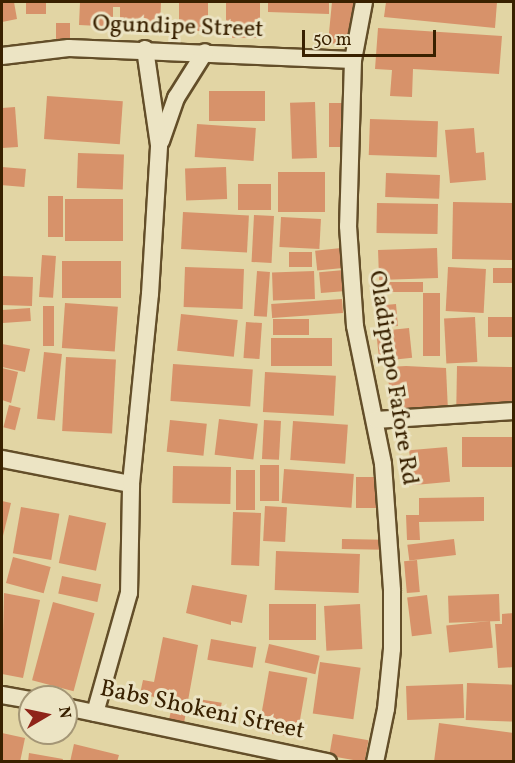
<!DOCTYPE html>
<style>
body{margin:0}
#map{position:relative;width:515px;height:763px;overflow:hidden;background:#e2d5a4;font-family:Vollkorn,serif}
div>[style]{position:absolute}
.building>*{inset:0;background:#d7926a;transform-origin:0 0}
.roads{filter:drop-shadow(2px 0 #634e29) drop-shadow(-2px 0 #634e29) drop-shadow(0 2px #634e29) drop-shadow(0 -2px #634e29)}
.minor>*{height:16px;margin:-8px;padding:0 8px;transform-origin:8px;border-radius:8px;background:#ece4c4}
span{translate:-50% -50%;white-space:nowrap;text-align:center;line-height:1.15;-webkit-text-stroke:6px #ece4c4;paint-order:stroke}
.street-label{font-size:24px;color:#392100}
.frame{position:absolute;inset:0;border:3px solid #392100;pointer-events:none}
.north{position:absolute;left:18px;top:685px;width:60px;height:60px;box-sizing:border-box;background:#ece4c4;border:2px solid #a49676;border-radius:50%;rotate:81deg;font-size:16px;font-weight:700;line-height:24px;text-align:center;color:#392100}
.north::after{content:'';display:block;margin:auto;width:21px;height:27px;background:#8f2418;clip-path:polygon(50% 0,100% 100%,50% 72%,0 100%)}
.scale{position:absolute;left:302px;top:30px;width:134px;height:27px;box-sizing:border-box;border:3px solid #392100;border-top:0;padding-left:8px;font-size:18px;line-height:21px;white-space:nowrap;color:#392100;-webkit-text-stroke:4px #ece4c4;paint-order:stroke}
</style>
<div id="map">
<div class="building">
<i style="clip-path:polygon(2px 2px,14px 2px,17px 19px,2px 22px)"></i>
<i style="left:26px;top:2px;width:20px;height:12px"></i>
<i style="clip-path:polygon(evenodd,80px 2px,161px 2px,160px 29px,79px 25px,80px 2px,113px 7px,120px 7px,120px 21px,113px 22px,113px 7px)"></i>
<i style="left:179px;top:2px;width:29px;height:29px"></i>
<i style="left:226px;top:2px;width:34px;height:36px"></i>
<i style="clip-path:polygon(268px 2px,329px 2px,329px 14px,268px 12px)"></i>
<i style="clip-path:polygon(332px 2px,356px 2px,349px 45px,328px 43px)"></i>
<i style="clip-path:polygon(386px 2px,497px 2px,495px 28px,384px 17px)"></i>
<i style="left:56px;top:23px;width:14px;height:19px"></i>
<i style="clip-path:polygon(378px 28px,502px 36px,499px 74px,413px 69px,412px 97px,390px 96px,392px 70px,375px 69px)"></i>
<i style="left:265px;top:91px;width:30px;height:56px;rotate:90deg"></i>
<i style="left:47px;top:96px;width:76px;height:43px;rotate:4deg"></i>
<i style="left:315px;top:102px;width:56px;height:25px;rotate:88deg"></i>
<i style="left:329px;top:103px;width:14px;height:44px"></i>
<i style="clip-path:polygon(15px 107px,18px 147px,2px 148px,2px 108px)"></i>
<i style="left:370px;top:119px;width:68px;height:36px;rotate:2deg"></i>
<i style="left:197px;top:124px;width:59px;height:33px;rotate:4deg"></i>
<i style="clip-path:polygon(474px 128px,476px 153px,484px 152px,486px 180px,450px 183px,445px 130px)"></i>
<i style="left:78px;top:153px;width:46px;height:35px;rotate:2deg"></i>
<i style="left:2px;top:167px;width:24px;height:18px;rotate:5deg"></i>
<i style="left:226px;top:167px;width:32px;height:41px;rotate:88deg"></i>
<i style="left:325px;top:172px;width:40px;height:47px;rotate:90deg"></i>
<i style="left:386px;top:173px;width:54px;height:24px;rotate:2deg"></i>
<i style="left:238px;top:184px;width:33px;height:26px"></i>
<i style="left:48px;top:196px;width:15px;height:41px"></i>
<i style="left:65px;top:199px;width:58px;height:42px"></i>
<i style="left:453px;top:202px;width:61px;height:57px;rotate:1deg"></i>
<i style="left:377px;top:203px;width:61px;height:30px;rotate:1deg"></i>
<i style="left:183px;top:212px;width:66px;height:37px;rotate:3deg"></i>
<i style="left:254px;top:215px;width:20px;height:47px;rotate:3deg"></i>
<i style="left:281px;top:217px;width:40px;height:30px;rotate:3deg"></i>
<i style="left:341px;top:248px;width:20px;height:26px;rotate:84deg"></i>
<i style="left:437px;top:248px;width:30px;height:59px;rotate:88deg"></i>
<i style="left:289px;top:252px;width:23px;height:15px"></i>
<i style="left:42px;top:255px;width:14px;height:42px;rotate:4deg"></i>
<i style="left:62px;top:261px;width:59px;height:37px"></i>
<i style="left:185px;top:267px;width:59px;height:40px;rotate:2deg"></i>
<i style="left:448px;top:267px;width:38px;height:44px;rotate:3deg"></i>
<i style="left:514px;top:268px;width:15px;height:21px;rotate:90deg"></i>
<i style="left:344px;top:270px;width:21px;height:25px;rotate:85deg"></i>
<i style="left:257px;top:271px;width:13px;height:45px;rotate:4deg"></i>
<i style="left:314px;top:271px;width:28px;height:42px;rotate:88deg"></i>
<i style="left:2px;top:276px;width:31px;height:29px;rotate:2deg"></i>
<i style="left:423px;top:282px;width:10px;height:50px;rotate:90deg"></i>
<i style="left:423px;top:293px;width:17px;height:63px"></i>
<i style="left:342px;top:299px;width:14px;height:71px;rotate:86deg"></i>
<i style="left:65px;top:303px;width:53px;height:45px;rotate:4deg"></i>
<i style="left:396px;top:304px;width:22px;height:19px;rotate:85deg"></i>
<i style="left:43px;top:306px;width:11px;height:40px"></i>
<i style="left:30px;top:308px;width:13px;height:28px;rotate:86deg"></i>
<i style="left:181px;top:314px;width:57px;height:37px;rotate:6deg"></i>
<i style="left:475px;top:317px;width:45px;height:31px;rotate:87deg"></i>
<i style="left:488px;top:317px;width:26px;height:20px"></i>
<i style="left:273px;top:319px;width:36px;height:16px"></i>
<i style="left:246px;top:322px;width:16px;height:36px;rotate:4deg"></i>
<i style="left:409px;top:328px;width:30px;height:33px;rotate:84deg"></i>
<i style="left:271px;top:338px;width:61px;height:28px"></i>
<i style="clip-path:polygon(2px 344px,30px 349px,25px 372px,2px 367px)"></i>
<i style="left:44px;top:352px;width:18px;height:67px;rotate:6deg"></i>
<i style="left:66px;top:357px;width:50px;height:74px;rotate:3deg"></i>
<i style="left:173px;top:364px;width:80px;height:37px;rotate:4deg"></i>
<i style="clip-path:polygon(406px 366px,446px 368px,448px 411px,390px 413px,388px 367px)"></i>
<i style="left:457px;top:366px;width:57px;height:39px;rotate:1deg"></i>
<i style="clip-path:polygon(2px 368px,18px 372px,11px 403px,2px 400px)"></i>
<i style="left:265px;top:372px;width:71px;height:40px;rotate:3deg"></i>
<i style="left:9px;top:405px;width:12px;height:23px;rotate:14deg"></i>
<i style="left:219px;top:419px;width:39px;height:36px;rotate:7deg"></i>
<i style="left:170px;top:420px;width:37px;height:32px;rotate:6deg"></i>
<i style="left:264px;top:420px;width:17px;height:39px;rotate:3deg"></i>
<i style="left:293px;top:421px;width:55px;height:39px;rotate:4deg"></i>
<i style="left:514px;top:437px;width:30px;height:52px;rotate:90deg"></i>
<i style="left:447px;top:447px;width:35px;height:38px;rotate:85deg"></i>
<i style="left:260px;top:465px;width:19px;height:36px"></i>
<i style="left:173px;top:466px;width:58px;height:37px;rotate:1deg"></i>
<i style="left:284px;top:469px;width:70px;height:34px;rotate:4deg"></i>
<i style="left:236px;top:470px;width:19px;height:40px"></i>
<i style="left:356px;top:477px;width:20px;height:31px"></i>
<i style="clip-path:polygon(484px 497px,484px 521px,419px 522px,420px 540px,407px 540px,406px 515px,419px 515px,419px 498px)"></i>
<i style="clip-path:polygon(2px 501px,11px 503px,2px 540px)"></i>
<i style="left:265px;top:506px;width:22px;height:35px;rotate:3deg"></i>
<i style="left:21px;top:507px;width:39px;height:47px;rotate:10deg"></i>
<i style="left:233px;top:512px;width:28px;height:53px;rotate:2deg"></i>
<i style="left:69px;top:515px;width:38px;height:49px;rotate:12deg"></i>
<i style="left:342px;top:539px;width:41px;height:10px;rotate:1deg"></i>
<i style="left:454px;top:539px;width:16px;height:47px;rotate:83deg"></i>
<i style="left:276px;top:551px;width:84px;height:39px;rotate:2deg"></i>
<i style="left:13px;top:557px;width:39px;height:27px;rotate:15deg"></i>
<i style="left:417px;top:560px;width:32px;height:13px;rotate:85deg"></i>
<i style="left:62px;top:576px;width:40px;height:18px;rotate:12deg"></i>
<i style="clip-path:polygon(192px 585px,247px 595px,242px 623px,231px 621px,231px 625px,186px 613px)"></i>
<i style="clip-path:polygon(4px 593px,40px 600px,23px 678px,2px 674px)"></i>
<i style="left:499px;top:594px;width:27px;height:51px;rotate:88deg"></i>
<i style="left:427px;top:595px;width:39px;height:20px;rotate:83deg"></i>
<i style="left:53px;top:602px;width:43px;height:81px;rotate:15deg"></i>
<i style="left:316px;top:604px;width:36px;height:47px;rotate:90deg"></i>
<i style="left:360px;top:604px;width:45px;height:36px;rotate:87deg"></i>
<i style="clip-path:polygon(514px 613px,514px 667px,498px 668px,495px 624px,502px 624px,502px 614px)"></i>
<i style="left:490px;top:621px;width:27px;height:44px;rotate:84deg"></i>
<i style="clip-path:polygon(163px 637px,198px 645px,184px 723px,169px 720px,173px 701px,140px 694px,143px 680px,154px 682px)"></i>
<i style="left:211px;top:639px;width:46px;height:21px;rotate:10deg"></i>
<i style="left:269px;top:644px;width:52px;height:19px;rotate:13deg"></i>
<i style="left:320px;top:662px;width:41px;height:52px;rotate:8deg"></i>
<i style="left:269px;top:671px;width:39px;height:61px;rotate:10deg"></i>
<i style="left:467px;top:683px;width:47px;height:37px;rotate:2deg"></i>
<i style="left:463px;top:684px;width:34px;height:57px;rotate:88deg"></i>
<i style="left:198px;top:699px;width:24px;height:12px;rotate:9deg"></i>
<i style="clip-path:polygon(439px 723px,514px 733px,514px 762px,434px 762px)"></i>
<i style="clip-path:polygon(2px 733px,25px 738px,20px 762px,2px 762px)"></i>
<i style="left:333px;top:734px;width:36px;height:22px;rotate:10deg"></i>
<i style="clip-path:polygon(74px 744px,119px 755px,117px 762px,70px 762px)"></i>
<i style="clip-path:polygon(29px 753px,63px 759px,62px 762px,28px 762px)"></i>
</div>
<div class="roads">
<div class="minor">
<i style="left:364px;top:2px;width:59px;rotate:100.7deg"></i>
<i style="left:353px;top:60px;width:166px;rotate:91.7deg"></i>
<i style="left:348px;top:226px;width:100px;rotate:86deg"></i>
<i style="left:355px;top:326px;width:141px;rotate:78.5deg"></i>
<i style="left:383px;top:464px;width:127px;rotate:85.9deg"></i>
<i style="left:392px;top:591px;width:58px;rotate:90deg"></i>
<i style="left:392px;top:649px;width:60px;rotate:95.7deg"></i>
<i style="left:386px;top:709px;width:54px;rotate:101.7deg"></i>
<i style="left:2px;top:56px;width:67px;rotate:-6.8deg"></i>
<i style="left:69px;top:48px;width:284px;rotate:2.4deg"></i>
<i style="left:161px;top:141px;width:46px;rotate:-70.8deg"></i>
<i style="left:176px;top:98px;width:54px;rotate:-57.8deg"></i>
<i style="left:376px;top:420px;width:138px;rotate:-3.7deg"></i>
<i style="left:2px;top:459px;width:131px;rotate:11deg"></i>
<i style="left:2px;top:695px;width:28px;rotate:10deg"></i>
<i style="left:66px;top:707px;width:268px;rotate:11.9deg"></i>
<i style="left:95px;top:713px;width:125px;rotate:-74.2deg"></i>
<i style="left:129px;top:593px;width:109px;rotate:-88.9deg"></i>
<i style="left:131px;top:484px;width:191px;rotate:-84.3deg"></i>
<i style="left:150px;top:294px;width:149px;rotate:-86.5deg"></i>
<i style="left:159px;top:145px;width:97px;rotate:-98.3deg"></i>
</div>
</div>
<div class="street-label">
<span style="left:178px;top:28px;rotate:2deg">Ogundipe Street</span>
<span style="left:392px;top:378px;rotate:81deg">Oladipupo Fafore Rd</span>
<span style="left:202px;top:711px;rotate:12deg">Babs Shokeni Street</span>
</div>
<div class="frame"></div>
<div class="north">N</div>
<div class="scale">50 m</div>
</div>
